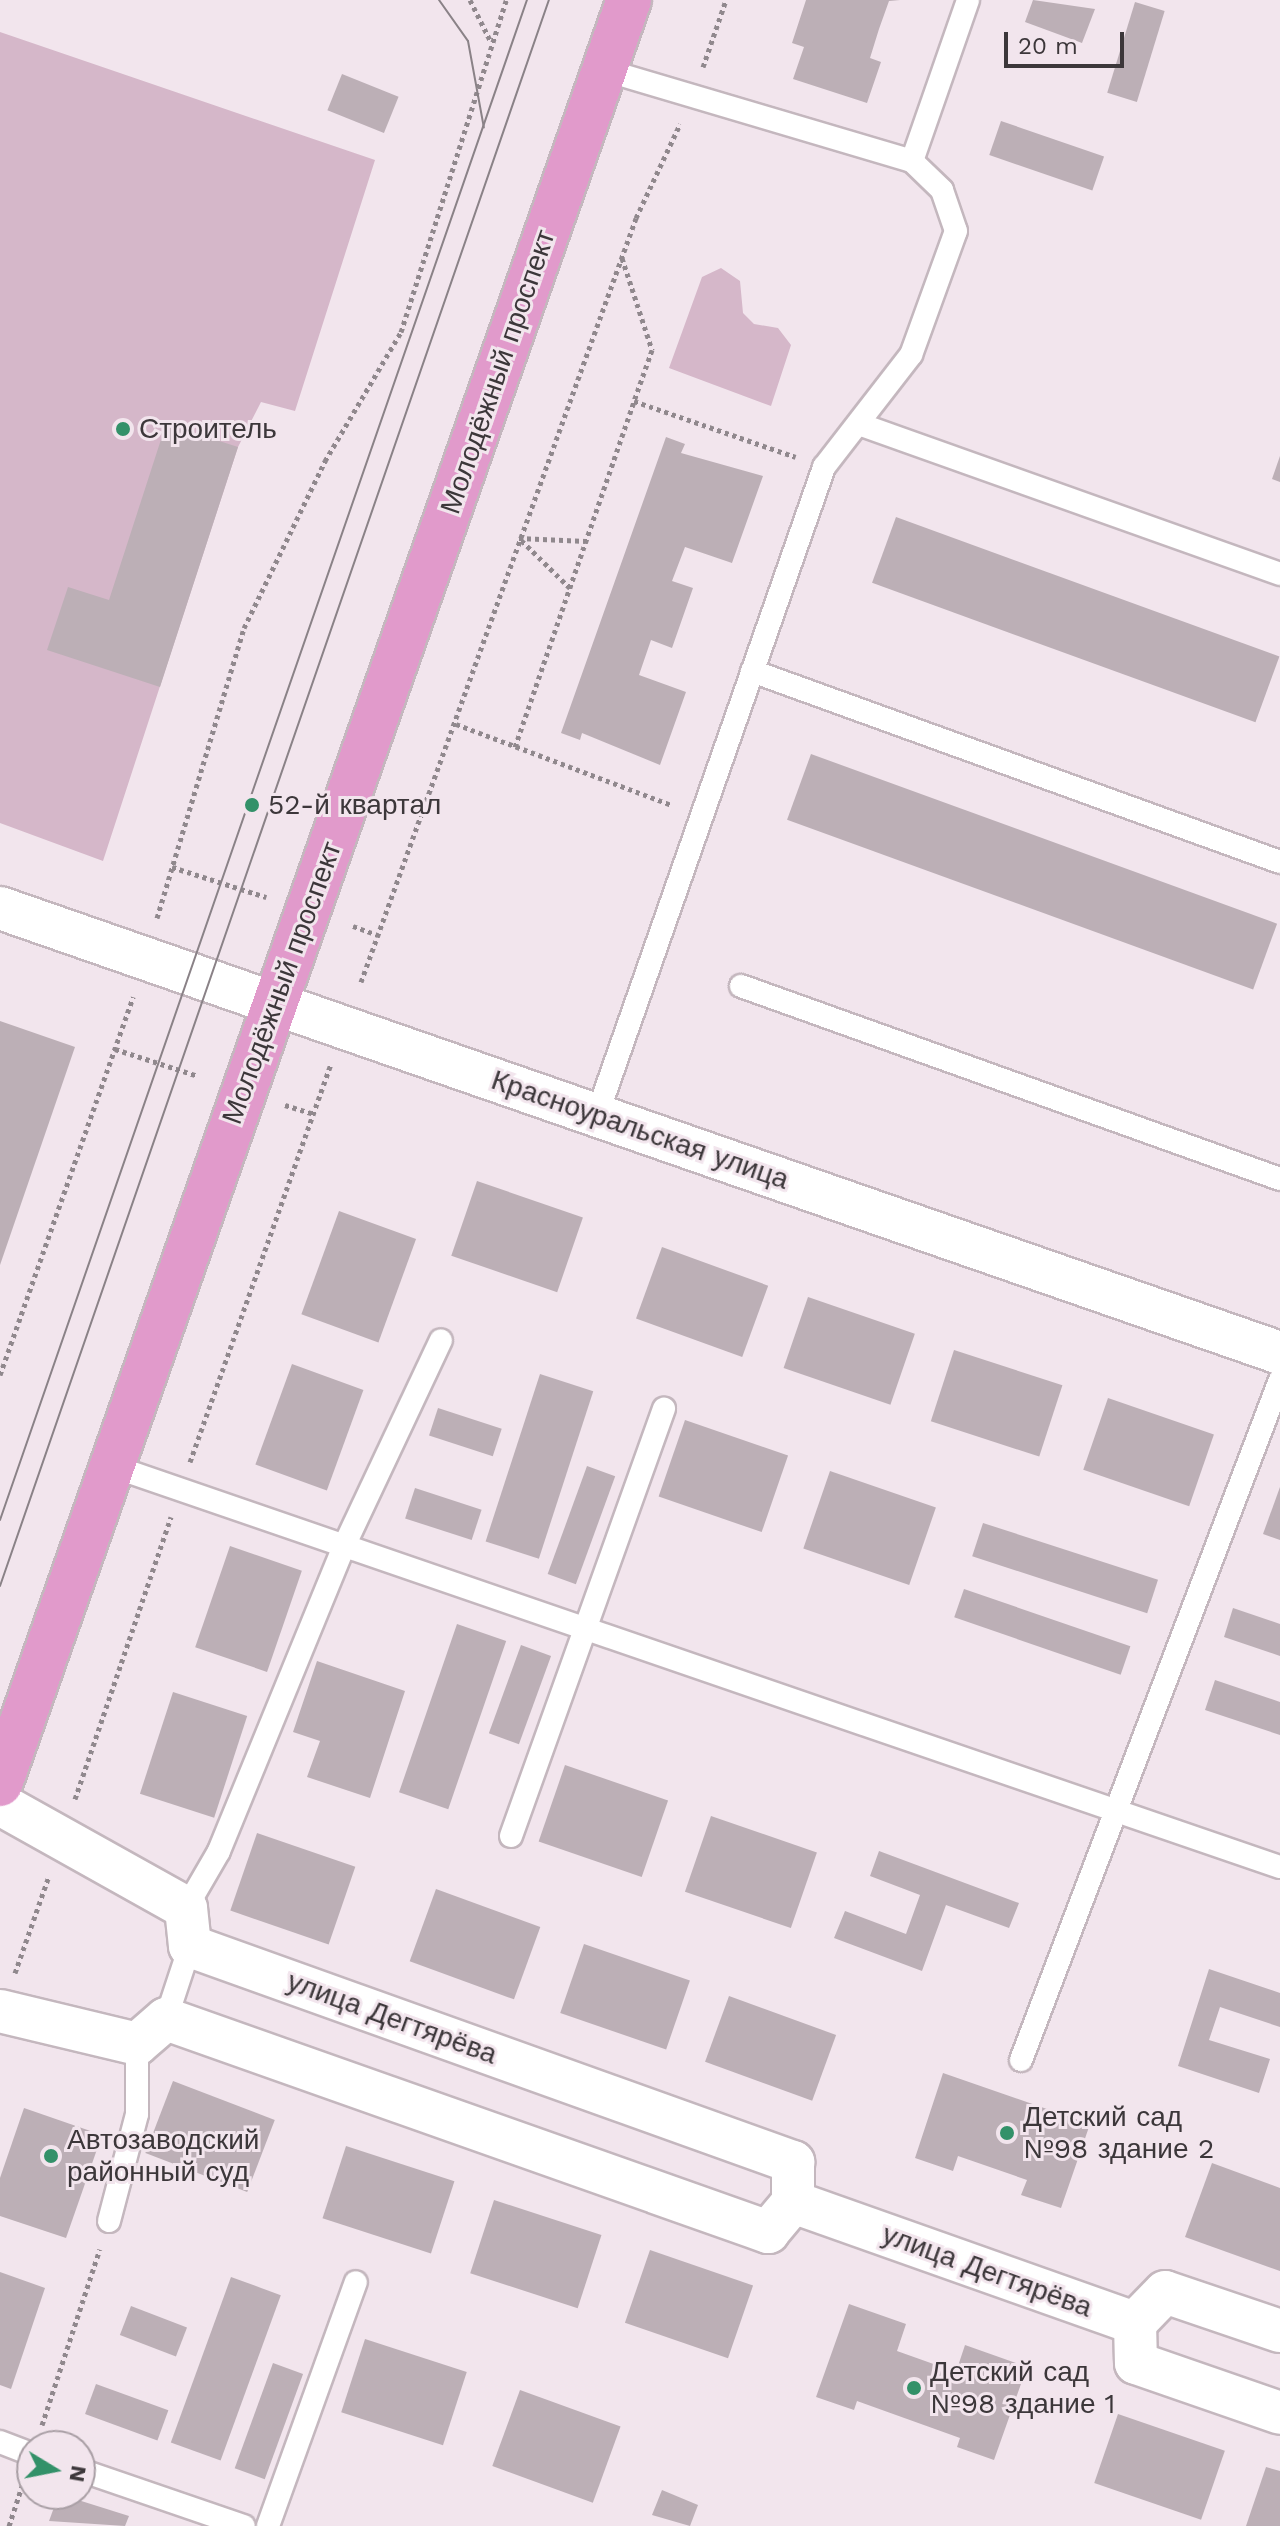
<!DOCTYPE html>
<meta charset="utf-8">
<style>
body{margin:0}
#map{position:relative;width:1280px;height:2526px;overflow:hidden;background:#f2e5ed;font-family:"Work Sans",sans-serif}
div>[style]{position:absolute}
.green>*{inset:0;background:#d5b7c9}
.building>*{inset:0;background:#bcafb6;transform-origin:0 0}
.path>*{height:5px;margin-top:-2.5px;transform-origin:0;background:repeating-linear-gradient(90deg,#90888d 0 4px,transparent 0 8px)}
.roads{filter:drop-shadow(2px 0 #c4b7be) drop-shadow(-2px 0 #c4b7be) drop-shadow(0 2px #c4b7be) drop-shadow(0 -2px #c4b7be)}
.lane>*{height:22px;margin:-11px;padding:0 11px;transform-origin:11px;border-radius:11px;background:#fff}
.street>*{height:42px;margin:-21px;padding:0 21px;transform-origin:21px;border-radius:21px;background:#fff}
.primary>*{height:44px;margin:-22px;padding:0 22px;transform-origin:22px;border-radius:22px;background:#e19acb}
.tram>*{height:2px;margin:-1px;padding:0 1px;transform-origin:1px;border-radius:1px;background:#8a8287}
.dots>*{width:22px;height:22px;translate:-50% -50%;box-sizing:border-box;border:4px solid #f2e5ed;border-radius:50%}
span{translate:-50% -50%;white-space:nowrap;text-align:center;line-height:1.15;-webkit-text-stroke:6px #f2e5ed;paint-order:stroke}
.street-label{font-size:28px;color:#3c373a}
.poi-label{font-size:28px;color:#3c373a}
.left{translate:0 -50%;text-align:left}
.north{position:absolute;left:16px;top:2430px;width:80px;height:80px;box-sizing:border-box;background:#f2e5ed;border:2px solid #a99fa5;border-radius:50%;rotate:100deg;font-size:22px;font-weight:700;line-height:32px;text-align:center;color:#3c373a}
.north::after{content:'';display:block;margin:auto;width:28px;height:36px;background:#339169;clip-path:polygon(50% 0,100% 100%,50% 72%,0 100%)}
.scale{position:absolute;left:1004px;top:32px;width:120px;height:36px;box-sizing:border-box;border:4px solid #3c373a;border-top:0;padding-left:10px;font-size:24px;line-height:28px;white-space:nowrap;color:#3c373a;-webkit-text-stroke:6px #f2e5ed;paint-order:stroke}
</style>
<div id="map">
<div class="green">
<i style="clip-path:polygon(0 32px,375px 160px,295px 411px,261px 402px,238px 447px,103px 861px,0 823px)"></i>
<i style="clip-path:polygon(721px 268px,740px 281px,743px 313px,754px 324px,778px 328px,791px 345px,771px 406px,669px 368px,702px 277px)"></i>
</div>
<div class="building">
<i style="clip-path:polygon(806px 0,900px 0,889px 1px,879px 29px,870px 58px,881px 62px,867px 103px,793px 79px,804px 47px,792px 43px)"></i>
<i style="clip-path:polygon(1033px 0,1095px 9px,1082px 43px,1025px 22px)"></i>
<i style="left:1135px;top:2px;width:31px;height:95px;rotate:17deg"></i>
<i style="left:342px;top:74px;width:61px;height:39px;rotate:22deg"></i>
<i style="left:1001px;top:121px;width:109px;height:36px;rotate:19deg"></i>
<i style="clip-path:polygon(166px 424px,238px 447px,160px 687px,47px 650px,68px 587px,109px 600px)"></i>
<i style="clip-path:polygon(666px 437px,685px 444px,681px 453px,763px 476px,732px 563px,685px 547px,672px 581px,693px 588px,672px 648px,651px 640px,639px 675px,686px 692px,660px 765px,582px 733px,580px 740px,561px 733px)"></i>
<i style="clip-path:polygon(1280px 456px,1280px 482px,1272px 479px)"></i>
<i style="left:896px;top:517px;width:408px;height:70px;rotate:20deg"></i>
<i style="left:811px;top:754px;width:496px;height:70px;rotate:20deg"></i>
<i style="clip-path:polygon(0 1021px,75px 1047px,0 1265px)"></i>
<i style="left:477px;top:1181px;width:112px;height:79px;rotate:19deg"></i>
<i style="left:339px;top:1211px;width:82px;height:110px;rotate:20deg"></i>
<i style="left:662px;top:1247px;width:113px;height:76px;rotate:20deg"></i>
<i style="left:808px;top:1297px;width:113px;height:75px;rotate:19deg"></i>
<i style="left:954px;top:1350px;width:114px;height:75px;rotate:18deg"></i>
<i style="left:292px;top:1364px;width:76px;height:107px;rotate:20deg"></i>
<i style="left:540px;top:1374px;width:56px;height:176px;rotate:18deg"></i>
<i style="left:1108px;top:1398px;width:112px;height:76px;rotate:19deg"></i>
<i style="left:438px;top:1408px;width:67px;height:29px;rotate:18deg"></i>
<i style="left:685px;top:1420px;width:109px;height:81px;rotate:19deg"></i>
<i style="left:587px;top:1466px;width:30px;height:115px;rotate:20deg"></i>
<i style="left:830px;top:1471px;width:112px;height:82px;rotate:19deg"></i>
<i style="clip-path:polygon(1280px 1487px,1280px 1540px,1263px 1534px)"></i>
<i style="left:415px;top:1488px;width:70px;height:32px;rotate:18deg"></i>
<i style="left:983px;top:1523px;width:184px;height:35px;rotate:18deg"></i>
<i style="left:230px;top:1546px;width:76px;height:107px;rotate:19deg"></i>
<i style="left:964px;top:1589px;width:176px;height:30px;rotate:19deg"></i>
<i style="clip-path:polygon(1233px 1608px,1280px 1624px,1280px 1656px,1224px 1637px)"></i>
<i style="left:457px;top:1624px;width:52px;height:178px;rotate:19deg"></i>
<i style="left:521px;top:1645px;width:32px;height:94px;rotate:20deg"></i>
<i style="clip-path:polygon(317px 1661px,405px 1691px,370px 1798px,307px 1777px,320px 1741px,293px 1732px)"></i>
<i style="clip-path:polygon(1215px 1680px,1280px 1702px,1280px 1735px,1205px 1710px)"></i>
<i style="left:173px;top:1692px;width:78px;height:107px;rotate:18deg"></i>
<i style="left:565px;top:1765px;width:109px;height:81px;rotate:19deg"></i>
<i style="left:711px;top:1816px;width:112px;height:80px;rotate:19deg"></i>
<i style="left:257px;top:1833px;width:104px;height:82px;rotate:19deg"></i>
<i style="clip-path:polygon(879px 1851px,1019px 1903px,1009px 1928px,946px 1905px,922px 1971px,834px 1938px,845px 1911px,906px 1934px,920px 1895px,870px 1876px)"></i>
<i style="left:436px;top:1889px;width:111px;height:77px;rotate:20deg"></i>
<i style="left:584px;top:1944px;width:112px;height:73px;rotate:19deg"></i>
<i style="clip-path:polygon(1209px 1969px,1280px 1993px,1280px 2027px,1220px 2007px,1209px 2040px,1270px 2059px,1259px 2093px,1178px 2066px)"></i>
<i style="left:729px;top:1996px;width:114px;height:70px;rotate:20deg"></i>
<i style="clip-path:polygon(943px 2073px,1090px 2124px,1061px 2208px,1021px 2195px,1027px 2180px,958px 2156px,953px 2171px,915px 2158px)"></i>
<i style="left:173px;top:2081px;width:109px;height:77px;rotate:21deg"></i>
<i style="clip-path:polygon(24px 2108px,102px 2135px,66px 2238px,0 2216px,0 2178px)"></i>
<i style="left:346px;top:2146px;width:114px;height:76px;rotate:18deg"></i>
<i style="clip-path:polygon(1212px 2163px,1280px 2188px,1280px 2271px,1185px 2237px)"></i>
<i style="left:494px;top:2200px;width:113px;height:77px;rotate:18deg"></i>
<i style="left:650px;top:2250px;width:109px;height:77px;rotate:19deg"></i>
<i style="clip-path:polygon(0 2272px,45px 2288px,11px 2389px,0 2385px)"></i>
<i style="left:231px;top:2277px;width:53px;height:176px;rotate:20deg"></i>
<i style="clip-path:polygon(849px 2304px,906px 2324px,897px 2351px,956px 2372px,965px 2345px,1027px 2367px,994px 2460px,957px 2447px,960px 2438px,857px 2401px,854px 2410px,816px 2397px)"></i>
<i style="left:131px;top:2306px;width:60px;height:31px;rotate:21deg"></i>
<i style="left:365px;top:2339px;width:107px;height:77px;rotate:18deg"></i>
<i style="left:273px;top:2363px;width:32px;height:112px;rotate:20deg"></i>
<i style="left:96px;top:2384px;width:77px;height:32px;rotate:20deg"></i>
<i style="left:520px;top:2390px;width:107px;height:81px;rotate:20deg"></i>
<i style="left:1118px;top:2414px;width:113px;height:73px;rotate:19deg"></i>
<i style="clip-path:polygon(1266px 2467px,1280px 2471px,1280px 2526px,1246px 2526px)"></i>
<i style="clip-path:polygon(662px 2490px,698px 2505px,690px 2526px,652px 2515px)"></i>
<i style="clip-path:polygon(59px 2494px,129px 2516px,125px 2526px,49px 2521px)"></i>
</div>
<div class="path">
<i style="left:470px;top:0;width:47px;rotate:63.4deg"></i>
<i style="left:703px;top:67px;width:71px;rotate:-71.1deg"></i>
<i style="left:622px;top:258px;width:97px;rotate:71.9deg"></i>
<i style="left:652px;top:350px;width:54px;rotate:109.4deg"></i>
<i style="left:570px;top:588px;width:71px;rotate:-135.6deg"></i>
<i style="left:519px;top:538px;width:67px;rotate:2.6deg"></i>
<i style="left:456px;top:724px;width:231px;rotate:20.6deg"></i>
<i style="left:515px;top:747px;width:366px;rotate:-71deg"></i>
<i style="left:634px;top:401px;width:171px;rotate:19.1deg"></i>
<i style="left:172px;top:867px;width:99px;rotate:17.7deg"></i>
<i style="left:157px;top:918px;width:303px;rotate:-73.3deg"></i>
<i style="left:244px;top:628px;width:186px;rotate:-64.1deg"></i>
<i style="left:325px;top:461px;width:150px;rotate:-59.5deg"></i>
<i style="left:401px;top:332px;width:348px;rotate:-72.4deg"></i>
<i style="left:353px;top:926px;width:27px;rotate:20deg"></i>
<i style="left:361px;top:982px;width:812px;rotate:-70.2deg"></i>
<i style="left:636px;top:218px;width:104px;rotate:-64.9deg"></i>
<i style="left:115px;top:1049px;width:87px;rotate:18deg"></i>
<i style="left:285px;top:1105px;width:30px;rotate:17deg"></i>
<i style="left:0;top:1375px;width:401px;rotate:-70.6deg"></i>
<i style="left:190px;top:1462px;width:422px;rotate:-70.5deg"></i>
<i style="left:75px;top:1799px;width:298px;rotate:-71.2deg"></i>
<i style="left:15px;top:1973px;width:103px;rotate:-70.7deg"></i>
<i style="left:42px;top:2425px;width:185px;rotate:-71.8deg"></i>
<i style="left:9px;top:2526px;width:45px;rotate:-72deg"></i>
</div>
<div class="roads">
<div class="lane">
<i style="left:912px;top:161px;width:170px;rotate:-70.8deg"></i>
<i style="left:859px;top:424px;width:447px;rotate:19.6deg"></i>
<i style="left:752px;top:671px;width:561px;rotate:19.89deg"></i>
<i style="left:741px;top:986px;width:573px;rotate:19.7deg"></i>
<i style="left:597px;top:1115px;width:687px;rotate:-70.69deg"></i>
<i style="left:824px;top:467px;width:142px;rotate:-52.2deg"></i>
<i style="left:911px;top:355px;width:132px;rotate:-70.1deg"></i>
<i style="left:956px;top:231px;width:43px;rotate:-108.9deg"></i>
<i style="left:942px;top:190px;width:42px;rotate:-136deg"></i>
<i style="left:912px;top:161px;width:320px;rotate:-163.5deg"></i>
<i style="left:112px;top:1466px;width:1235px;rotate:18.95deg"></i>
<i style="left:511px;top:1836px;width:454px;rotate:-70.3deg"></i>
<i style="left:186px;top:1908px;width:66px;rotate:-59.9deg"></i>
<i style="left:219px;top:1851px;width:332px;rotate:-67.7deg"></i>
<i style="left:345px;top:1544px;width:225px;rotate:-64.8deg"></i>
<i style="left:166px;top:2019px;width:77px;rotate:-71.8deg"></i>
<i style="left:1021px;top:2060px;width:728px;rotate:-69.15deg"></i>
<i style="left:109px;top:2221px;width:111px;rotate:-75.3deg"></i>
<i style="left:137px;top:2114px;width:70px;rotate:-90deg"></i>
<i style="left:0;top:2442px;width:34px;rotate:21deg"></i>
<i style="left:80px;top:2470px;width:173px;rotate:18.9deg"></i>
<i style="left:268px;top:2526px;width:259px;rotate:-70.2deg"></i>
</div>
<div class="street">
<i style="left:0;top:908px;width:1355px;rotate:19.17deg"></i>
<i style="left:0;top:1804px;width:213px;rotate:29.2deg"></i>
<i style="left:186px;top:1908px;width:38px;rotate:84deg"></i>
<i style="left:190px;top:1946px;width:641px;rotate:19.71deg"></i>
<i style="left:793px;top:2162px;width:40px;rotate:90deg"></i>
<i style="left:0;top:2011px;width:141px;rotate:13.5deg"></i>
<i style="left:137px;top:2044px;width:38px;rotate:-41deg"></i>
<i style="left:166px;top:2019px;width:639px;rotate:19.48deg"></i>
<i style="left:768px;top:2232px;width:39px;rotate:-50deg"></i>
<i style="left:793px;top:2202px;width:363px;rotate:19.5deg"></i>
<i style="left:1280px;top:2331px;width:121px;rotate:-161.3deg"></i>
<i style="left:1165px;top:2292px;width:43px;rotate:134.1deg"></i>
<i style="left:1135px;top:2323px;width:40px;rotate:88.6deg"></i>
<i style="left:1136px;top:2363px;width:152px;rotate:19.1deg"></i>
</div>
<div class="primary">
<i style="left:0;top:1784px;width:1892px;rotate:-70.58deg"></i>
</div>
</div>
<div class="tram">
<i style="left:439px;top:0;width:50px;rotate:54.7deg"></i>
<i style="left:468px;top:41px;width:88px;rotate:79.6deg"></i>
<i style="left:0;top:1520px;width:1609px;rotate:-70.88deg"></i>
<i style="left:0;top:1586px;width:1678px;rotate:-70.91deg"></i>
</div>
<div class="dots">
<i style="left:123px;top:429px;background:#339169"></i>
<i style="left:252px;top:805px;background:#339169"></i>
<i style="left:1007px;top:2133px;background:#339169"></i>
<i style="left:51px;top:2156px;background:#339169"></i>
<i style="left:914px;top:2388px;background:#339169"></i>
</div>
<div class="street-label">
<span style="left:498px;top:372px;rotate:-71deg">Молодёжный проспект</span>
<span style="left:282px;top:983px;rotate:-70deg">Молодёжный проспект</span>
<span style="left:640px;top:1130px;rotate:19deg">Красноуральская улица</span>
<span style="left:392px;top:2018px;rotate:20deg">улица Дегтярёва</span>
<span style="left:987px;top:2271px;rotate:20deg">улица Дегтярёва</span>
</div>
<div class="poi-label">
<span class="left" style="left:139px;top:429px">Строитель</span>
<span class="left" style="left:268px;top:805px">52-й квартал</span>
<span class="left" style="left:1023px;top:2133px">Детский сад<br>№98 здание 2</span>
<span class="left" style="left:67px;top:2156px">Автозаводский<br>районный суд</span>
<span class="left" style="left:930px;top:2388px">Детский сад<br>№98 здание 1</span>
</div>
<div class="north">N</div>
<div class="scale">20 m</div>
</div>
